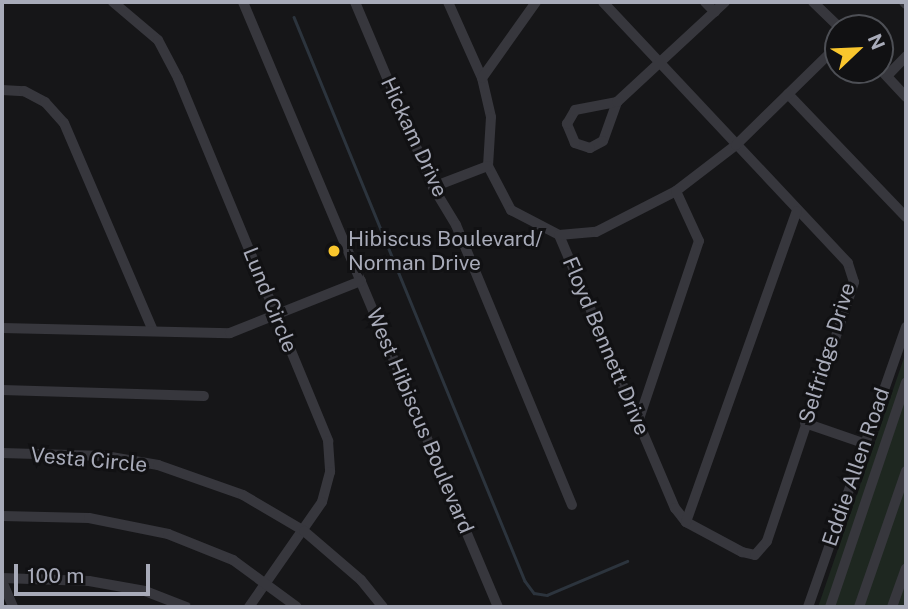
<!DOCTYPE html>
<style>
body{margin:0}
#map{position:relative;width:908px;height:609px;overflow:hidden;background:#161618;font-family:"Public Sans",sans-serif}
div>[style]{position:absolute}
.green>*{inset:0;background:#1e2720}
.stream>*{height:2.5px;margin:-1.25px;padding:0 1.25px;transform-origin:1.25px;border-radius:1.25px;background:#2c343d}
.minor>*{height:10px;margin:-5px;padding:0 5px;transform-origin:5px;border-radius:5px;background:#37373d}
.dots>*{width:19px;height:19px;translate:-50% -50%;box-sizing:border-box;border:4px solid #111113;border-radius:50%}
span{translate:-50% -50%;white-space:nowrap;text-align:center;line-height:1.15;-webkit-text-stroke:6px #111113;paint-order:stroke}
.street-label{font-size:21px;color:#a8abb9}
.poi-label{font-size:21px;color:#a8abb9}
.left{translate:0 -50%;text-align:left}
.frame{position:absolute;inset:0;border:4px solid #a8abb9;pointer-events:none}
.north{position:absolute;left:824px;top:14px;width:70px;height:70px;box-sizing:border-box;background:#111113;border:2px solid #4d4f55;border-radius:50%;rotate:67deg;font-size:19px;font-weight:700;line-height:28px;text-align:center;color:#a8abb9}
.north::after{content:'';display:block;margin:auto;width:24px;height:32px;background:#f9c62d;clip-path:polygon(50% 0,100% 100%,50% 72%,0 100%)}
.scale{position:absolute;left:14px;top:564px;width:136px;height:32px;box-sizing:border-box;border:4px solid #a8abb9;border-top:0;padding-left:9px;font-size:21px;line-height:24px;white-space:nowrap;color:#a8abb9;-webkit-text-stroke:5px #111113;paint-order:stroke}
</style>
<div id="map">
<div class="green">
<i style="clip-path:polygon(906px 352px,906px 607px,818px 607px)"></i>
</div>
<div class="stream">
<i style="left:294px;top:17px;width:609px;rotate:67.73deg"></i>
<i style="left:525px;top:581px;width:15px;rotate:53deg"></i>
<i style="left:534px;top:593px;width:13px;rotate:9deg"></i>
<i style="left:547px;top:595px;width:87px;rotate:-23deg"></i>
</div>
<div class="minor">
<i style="left:113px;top:2px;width:59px;rotate:40.2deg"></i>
<i style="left:158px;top:40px;width:43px;rotate:62.2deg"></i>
<i style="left:178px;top:78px;width:393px;rotate:67.5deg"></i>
<i style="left:328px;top:441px;width:31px;rotate:86deg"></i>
<i style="left:330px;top:472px;width:31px;rotate:105deg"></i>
<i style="left:322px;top:502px;width:128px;rotate:124.8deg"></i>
<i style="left:243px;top:2px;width:657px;rotate:67.15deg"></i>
<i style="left:355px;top:2px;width:201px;rotate:67.1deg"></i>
<i style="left:433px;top:187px;width:44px;rotate:58.8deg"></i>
<i style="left:456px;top:225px;width:303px;rotate:67.5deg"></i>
<i style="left:448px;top:2px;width:83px;rotate:65.9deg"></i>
<i style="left:482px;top:78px;width:40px;rotate:77deg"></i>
<i style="left:491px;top:117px;width:49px;rotate:93.5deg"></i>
<i style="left:488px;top:166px;width:50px;rotate:62.4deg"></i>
<i style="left:511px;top:210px;width:54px;rotate:27.5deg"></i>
<i style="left:559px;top:235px;width:297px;rotate:67deg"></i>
<i style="left:675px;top:508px;width:18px;rotate:52deg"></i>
<i style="left:686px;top:522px;width:64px;rotate:28.2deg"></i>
<i style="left:742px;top:552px;width:13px;rotate:13deg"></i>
<i style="left:755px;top:555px;width:18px;rotate:-49deg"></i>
<i style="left:767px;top:541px;width:273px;rotate:-71.4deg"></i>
<i style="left:854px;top:282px;width:20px;rotate:-108deg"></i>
<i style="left:848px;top:263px;width:358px;rotate:-133.2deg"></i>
<i style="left:705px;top:2px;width:14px;rotate:45deg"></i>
<i style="left:813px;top:2px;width:37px;rotate:44deg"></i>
<i style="left:904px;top:2px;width:3px;rotate:45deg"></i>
<i style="left:880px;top:69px;width:38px;rotate:47deg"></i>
<i style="left:887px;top:76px;width:28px;rotate:-46deg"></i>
<i style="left:482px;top:78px;width:93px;rotate:-54.6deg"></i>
<i style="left:2px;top:90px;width:22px;rotate:3deg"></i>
<i style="left:24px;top:91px;width:24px;rotate:28deg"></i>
<i style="left:45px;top:102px;width:28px;rotate:48deg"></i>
<i style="left:64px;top:123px;width:226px;rotate:66.8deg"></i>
<i style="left:788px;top:94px;width:170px;rotate:46.2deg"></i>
<i style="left:617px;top:102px;width:41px;rotate:109.7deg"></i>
<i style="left:603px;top:141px;width:15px;rotate:152deg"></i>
<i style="left:590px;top:148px;width:16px;rotate:-162deg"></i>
<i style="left:575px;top:143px;width:21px;rotate:-113deg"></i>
<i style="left:567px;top:124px;width:16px;rotate:-60deg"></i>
<i style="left:575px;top:110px;width:43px;rotate:-10.8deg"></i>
<i style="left:617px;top:102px;width:147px;rotate:-42.8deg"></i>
<i style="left:433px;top:187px;width:59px;rotate:-20.9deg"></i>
<i style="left:559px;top:235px;width:37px;rotate:-5deg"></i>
<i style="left:596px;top:232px;width:90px;rotate:-27.1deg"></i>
<i style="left:676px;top:191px;width:76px;rotate:-37.5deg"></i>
<i style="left:736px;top:145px;width:143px;rotate:-44.4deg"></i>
<i style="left:2px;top:328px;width:228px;rotate:1.3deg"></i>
<i style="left:230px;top:333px;width:141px;rotate:-21.7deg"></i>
<i style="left:2px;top:390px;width:202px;rotate:1.7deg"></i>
<i style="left:638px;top:422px;width:191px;rotate:-71.4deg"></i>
<i style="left:699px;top:241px;width:55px;rotate:-114.7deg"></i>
<i style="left:805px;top:423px;width:61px;rotate:19deg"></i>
<i style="left:2px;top:453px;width:103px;rotate:1.7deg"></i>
<i style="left:105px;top:456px;width:54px;rotate:9.6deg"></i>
<i style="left:158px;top:465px;width:90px;rotate:19.4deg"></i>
<i style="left:243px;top:495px;width:71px;rotate:30.5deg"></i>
<i style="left:304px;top:531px;width:75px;rotate:40.7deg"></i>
<i style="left:361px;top:580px;width:35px;rotate:51deg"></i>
<i style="left:2px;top:516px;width:87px;rotate:1.3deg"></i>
<i style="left:89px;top:518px;width:81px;rotate:11.4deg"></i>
<i style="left:168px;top:534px;width:70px;rotate:21.8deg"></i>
<i style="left:233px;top:560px;width:79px;rotate:36.3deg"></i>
<i style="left:686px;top:522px;width:330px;rotate:-70.4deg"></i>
<i style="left:2px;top:578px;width:87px;rotate:2deg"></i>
<i style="left:89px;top:581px;width:57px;rotate:10.1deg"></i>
<i style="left:145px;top:591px;width:44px;rotate:21.3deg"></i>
<i style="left:2px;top:581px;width:28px;rotate:67deg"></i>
<i style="left:808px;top:607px;width:297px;rotate:-70.7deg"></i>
<i style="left:830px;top:607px;width:237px;rotate:-71.3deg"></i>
<i style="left:859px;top:607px;width:144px;rotate:-70.9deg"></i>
<i style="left:892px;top:607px;width:41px;rotate:-70.3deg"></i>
</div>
<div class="dots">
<i style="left:334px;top:251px;background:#f9c62d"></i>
</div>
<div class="street-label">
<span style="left:414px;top:137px;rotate:65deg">Hickam Drive</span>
<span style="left:270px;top:300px;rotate:68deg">Lund Circle</span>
<span style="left:606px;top:346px;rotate:67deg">Floyd Bennett Drive</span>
<span style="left:827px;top:353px;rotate:-73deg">Selfridge Drive</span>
<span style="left:420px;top:421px;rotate:67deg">West Hibiscus Boulevard</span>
<span style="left:89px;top:460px;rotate:5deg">Vesta Circle</span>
<span style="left:856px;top:467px;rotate:-71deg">Eddie Allen Road</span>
</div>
<div class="poi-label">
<span class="left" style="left:348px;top:251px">Hibiscus Boulevard/<br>Norman Drive</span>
</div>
<div class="frame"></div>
<div class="north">N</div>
<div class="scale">100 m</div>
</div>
